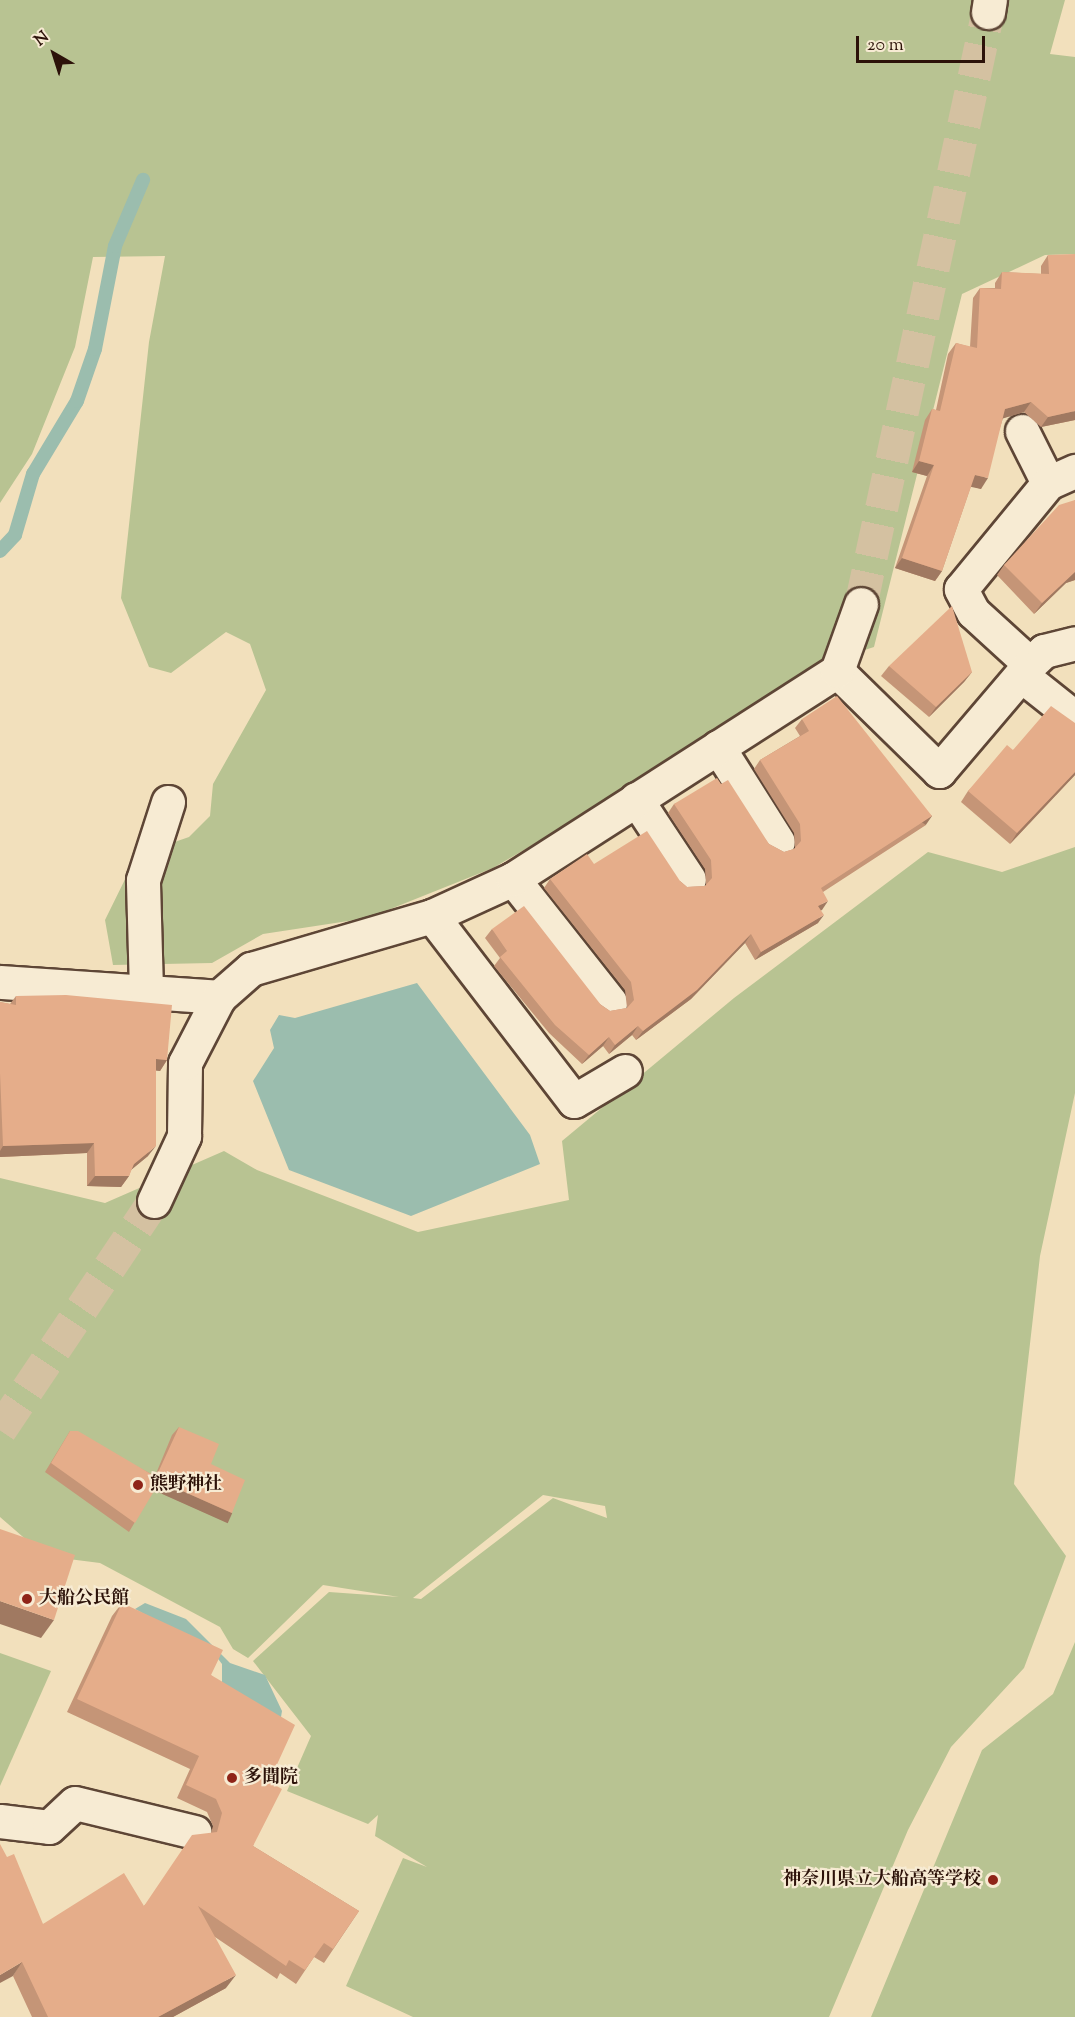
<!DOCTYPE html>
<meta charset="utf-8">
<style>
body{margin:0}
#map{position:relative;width:1075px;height:2017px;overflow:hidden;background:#f2e0bc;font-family:"Sorts Mill Goudy","Noto Serif JP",serif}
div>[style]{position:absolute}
.green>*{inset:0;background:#b8c392}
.water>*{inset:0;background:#9bbdae}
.stream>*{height:14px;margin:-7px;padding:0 7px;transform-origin:7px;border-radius:7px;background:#9bbdae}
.minor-tunnel>*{height:33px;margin-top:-16.5px;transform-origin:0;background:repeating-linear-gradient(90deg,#d4c1a1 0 33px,transparent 0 49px)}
.roads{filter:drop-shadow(2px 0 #5e4636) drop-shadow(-2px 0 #5e4636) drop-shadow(0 2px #5e4636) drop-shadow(0 -2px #5e4636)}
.minor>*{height:33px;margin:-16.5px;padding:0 16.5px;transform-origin:16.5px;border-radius:16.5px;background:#f7ebd3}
.wall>*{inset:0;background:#c59577}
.shaded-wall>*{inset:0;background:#a07961;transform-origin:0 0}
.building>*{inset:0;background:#e5ad8a}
.dots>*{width:16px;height:16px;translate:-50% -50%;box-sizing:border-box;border:3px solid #f7ebd3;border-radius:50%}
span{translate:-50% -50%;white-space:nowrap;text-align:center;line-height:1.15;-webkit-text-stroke:4.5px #f7ebd3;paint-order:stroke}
.poi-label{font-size:18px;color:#2c1209;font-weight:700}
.left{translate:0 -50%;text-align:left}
.right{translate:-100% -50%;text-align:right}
.north{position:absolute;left:24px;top:24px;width:60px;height:60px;-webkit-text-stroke:4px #f7ebd3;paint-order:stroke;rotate:321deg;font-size:16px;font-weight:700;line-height:24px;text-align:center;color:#2c1209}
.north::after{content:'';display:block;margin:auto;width:21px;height:27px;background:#2c1209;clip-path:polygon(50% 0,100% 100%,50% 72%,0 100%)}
.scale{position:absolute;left:856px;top:36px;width:129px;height:27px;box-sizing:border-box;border:3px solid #2c1209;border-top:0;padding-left:8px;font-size:18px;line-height:21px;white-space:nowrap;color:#2c1209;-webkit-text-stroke:4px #f7ebd3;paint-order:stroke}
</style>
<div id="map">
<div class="green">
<i style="clip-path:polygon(0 0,1065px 0,1050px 54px,1075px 57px,1075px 254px,1045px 255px,962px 294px,874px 647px,833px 660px,776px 690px,640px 782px,493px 868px,368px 918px,263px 934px,212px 963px,113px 965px,105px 920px,137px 855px,189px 837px,210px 816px,213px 784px,266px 690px,250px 644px,226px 632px,171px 673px,149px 667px,121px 598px,149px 342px,165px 256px,93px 257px,75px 347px,32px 454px,0 503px)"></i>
<i style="clip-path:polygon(evenodd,1075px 847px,1075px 1093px,1040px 1256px,1014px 1484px,1066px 1556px,1024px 1668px,951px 1747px,908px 1830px,829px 2017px,413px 2017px,346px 1986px,403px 1858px,427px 1867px,375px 1836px,378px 1815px,368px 1824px,287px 1791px,311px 1736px,253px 1661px,329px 1592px,399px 1597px,323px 1585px,248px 1658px,233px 1649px,220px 1627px,100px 1563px,45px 1556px,0 1517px,0 1178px,105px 1203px,224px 1151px,257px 1170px,418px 1232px,569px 1200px,562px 1141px,734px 998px,928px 852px,1002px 872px,1075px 847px,543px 1495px,605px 1506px,607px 1518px,553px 1498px,421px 1599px,413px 1598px,543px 1495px)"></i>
<i style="clip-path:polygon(1075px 1642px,1075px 2017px,871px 2017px,982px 1750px,1053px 1694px)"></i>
<i style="clip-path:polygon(0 1653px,51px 1671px,0 1786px)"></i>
</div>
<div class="water">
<i style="clip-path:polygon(417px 983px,530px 1135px,540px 1164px,411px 1216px,289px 1170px,253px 1081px,274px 1048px,270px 1030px,279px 1015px,295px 1018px)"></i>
<i style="clip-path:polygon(145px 1603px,186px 1619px,230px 1663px,265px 1675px,282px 1711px,280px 1723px,222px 1684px,222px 1664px,212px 1651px,135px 1609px)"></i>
</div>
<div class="stream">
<i style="left:0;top:551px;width:22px;rotate:-47deg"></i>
<i style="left:15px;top:535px;width:64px;rotate:-73.6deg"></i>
<i style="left:33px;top:474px;width:85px;rotate:-58.9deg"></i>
<i style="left:77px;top:401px;width:55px;rotate:-70.9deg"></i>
<i style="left:95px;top:349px;width:105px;rotate:-79deg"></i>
<i style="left:115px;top:246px;width:72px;rotate:-67deg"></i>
</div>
<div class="minor-tunnel">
<i style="left:861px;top:604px;width:605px;rotate:-77.89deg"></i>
<i style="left:0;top:1430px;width:276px;rotate:-56.1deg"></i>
</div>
<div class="roads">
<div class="minor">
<i style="left:988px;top:12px;width:12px;rotate:-81deg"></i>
<i style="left:1022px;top:431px;width:58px;rotate:63.4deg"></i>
<i style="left:1030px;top:664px;width:77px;rotate:-137.6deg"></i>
<i style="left:973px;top:612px;width:26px;rotate:-118deg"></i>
<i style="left:961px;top:589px;width:137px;rotate:-50.6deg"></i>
<i style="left:1048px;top:483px;width:30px;rotate:-24deg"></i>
<i style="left:837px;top:671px;width:143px;rotate:44.4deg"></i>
<i style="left:939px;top:771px;width:140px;rotate:-49.6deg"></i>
<i style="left:1030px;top:664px;width:19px;rotate:-43deg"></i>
<i style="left:1044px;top:651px;width:32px;rotate:-14deg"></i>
<i style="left:1021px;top:675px;width:69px;rotate:38.5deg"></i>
<i style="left:718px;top:747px;width:112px;rotate:57.7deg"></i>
<i style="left:636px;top:799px;width:96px;rotate:56.5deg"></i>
<i style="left:513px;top:879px;width:157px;rotate:51.7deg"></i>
<i style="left:432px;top:916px;width:233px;rotate:52.5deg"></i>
<i style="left:574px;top:1101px;width:59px;rotate:-30.5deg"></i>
<i style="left:0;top:982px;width:220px;rotate:3.9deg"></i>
<i style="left:146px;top:990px;width:110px;rotate:-91.6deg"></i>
<i style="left:143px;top:880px;width:82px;rotate:-72.2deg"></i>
<i style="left:154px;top:1201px;width:72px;rotate:-65.2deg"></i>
<i style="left:184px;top:1136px;width:73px;rotate:-89.2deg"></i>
<i style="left:185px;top:1063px;width:74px;rotate:-62.7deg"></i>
<i style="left:219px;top:997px;width:43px;rotate:-41.2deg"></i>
<i style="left:251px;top:969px;width:189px;rotate:-16.3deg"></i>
<i style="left:432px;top:916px;width:89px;rotate:-24.6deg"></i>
<i style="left:513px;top:879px;width:385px;rotate:-32.7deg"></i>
<i style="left:837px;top:671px;width:71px;rotate:-70.3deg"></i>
<i style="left:0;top:1821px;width:49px;rotate:7deg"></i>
<i style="left:49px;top:1827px;width:35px;rotate:-43deg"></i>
<i style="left:75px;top:1803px;width:123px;rotate:13.6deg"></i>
</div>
</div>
<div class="wall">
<i style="clip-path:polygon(1048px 255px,1075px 420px,1041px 427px,1024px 412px,1003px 418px,981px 489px,971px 486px,942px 571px,935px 581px,895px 568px,927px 476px,912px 472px,925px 420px,932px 409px,936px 410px,948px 354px,956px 343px,970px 347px,973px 298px,980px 288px,995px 288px,995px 283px,1002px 272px,1041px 274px,1041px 266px)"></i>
<i style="clip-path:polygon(1075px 500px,1075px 580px,1066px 583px,1034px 614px,997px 575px,1004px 565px)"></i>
<i style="clip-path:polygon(889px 666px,972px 672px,964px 682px,929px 717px,881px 676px)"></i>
<i style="clip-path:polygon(802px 719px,926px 825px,823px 892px,821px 910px,818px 923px,755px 960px,745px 943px,691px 999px,636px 1040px,632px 1035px,609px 1054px,603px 1046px,582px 1064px,549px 1033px,494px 966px,500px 958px,485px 938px,492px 929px,610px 1011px,627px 1008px,625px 990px,544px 888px,550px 879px,594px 864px,680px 881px,687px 887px,705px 886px,706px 885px,705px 869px,668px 813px,674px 804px,721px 784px,769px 844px,784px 852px,794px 849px,795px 848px,794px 833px,754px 769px,760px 760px,800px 736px,795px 728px)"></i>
<i style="clip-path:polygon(1075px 723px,1075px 775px,1010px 844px,961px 802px,968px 791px,1013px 750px)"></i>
<i style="clip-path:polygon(16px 996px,167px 1060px,160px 1071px,156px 1070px,148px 1156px,131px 1170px,129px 1176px,121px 1187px,87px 1186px,87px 1153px,0 1157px,0 1002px,10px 1004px)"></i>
<i style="clip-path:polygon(179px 1427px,211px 1464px,232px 1513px,226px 1522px,154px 1490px,129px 1532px,45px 1472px,70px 1431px,155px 1476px,172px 1435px)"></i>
<i style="clip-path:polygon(122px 1603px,211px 1675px,269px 1782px,253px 1846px,359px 1911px,324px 1963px,314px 1957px,296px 1984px,280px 1973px,277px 1979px,215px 1937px,226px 1988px,173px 2017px,32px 2017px,13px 1976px,43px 1924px,144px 1906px,211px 1833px,213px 1826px,207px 1812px,177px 1798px,190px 1769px,67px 1712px,112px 1616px)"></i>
</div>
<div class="shaded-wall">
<i style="clip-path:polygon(1031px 402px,1024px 412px,998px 420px,1005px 409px)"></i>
<i style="clip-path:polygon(1075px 411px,1075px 420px,1041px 427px,1048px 417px)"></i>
<i style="clip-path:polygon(919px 461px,934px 465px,927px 476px,912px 472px)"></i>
<i style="clip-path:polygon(975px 475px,988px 478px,981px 489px,967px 486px)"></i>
<i style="clip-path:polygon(902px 558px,942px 571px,935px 581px,895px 568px)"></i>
<i style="clip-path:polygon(1074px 572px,1075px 572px,1075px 580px,1066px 583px,1034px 614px,1042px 603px)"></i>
<i style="clip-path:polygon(972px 672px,964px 682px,929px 717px,936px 707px)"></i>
<i style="clip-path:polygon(1075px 772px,1075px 775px,1010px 844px,1017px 833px)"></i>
<i style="left:932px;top:816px;width:11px;height:132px;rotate:124deg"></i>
<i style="clip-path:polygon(828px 901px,822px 910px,812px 915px,818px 906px)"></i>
<i style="clip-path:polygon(824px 915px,818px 923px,755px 960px,761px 952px)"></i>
<i style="clip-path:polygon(751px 934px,745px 943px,691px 999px,636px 1040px,643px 1031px)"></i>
<i style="clip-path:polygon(638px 1026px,632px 1035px,609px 1054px,615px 1045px)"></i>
<i style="clip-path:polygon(609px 1037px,603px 1046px,582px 1064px,589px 1055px)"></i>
<i style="clip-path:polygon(156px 1059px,167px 1060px,160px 1071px,149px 1070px)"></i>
<i style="clip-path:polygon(94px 1143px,87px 1153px,0 1157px,0 1151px,3px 1146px)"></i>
<i style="clip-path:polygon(156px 1146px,148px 1156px,126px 1174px,134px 1164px)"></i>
<i style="clip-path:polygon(95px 1176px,129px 1176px,121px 1187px,87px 1186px)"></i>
<i style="left:160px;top:1481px;width:79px;height:11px;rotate:24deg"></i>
<i style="clip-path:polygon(0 1601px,54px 1620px,41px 1638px,0 1624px)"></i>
<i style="clip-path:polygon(22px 1962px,13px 1976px,0 1983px,0 1975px)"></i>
<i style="clip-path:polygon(236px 1975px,226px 1988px,173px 2017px,158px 2017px)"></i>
</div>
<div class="building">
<i style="clip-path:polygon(1075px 254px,1075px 411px,1048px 417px,1031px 402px,1005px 409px,988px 478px,975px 475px,942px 571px,902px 558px,934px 465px,919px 461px,932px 409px,940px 411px,956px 343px,977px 348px,980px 288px,1001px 289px,1002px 272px,1049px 274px,1048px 255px)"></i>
<i style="clip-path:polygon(1075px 500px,1075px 572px,1042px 603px,1004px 565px,1059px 505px)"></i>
<i style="clip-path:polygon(952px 606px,972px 672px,936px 707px,889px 666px)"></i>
<i style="clip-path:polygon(837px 696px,932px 816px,821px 888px,828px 901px,818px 906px,824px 915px,761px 952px,751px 934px,697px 990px,643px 1031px,638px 1026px,615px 1045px,609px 1037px,589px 1055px,555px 1025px,500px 957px,507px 951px,492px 929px,524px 906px,601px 1005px,610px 1011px,627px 1008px,634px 1000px,631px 982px,550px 879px,587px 854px,594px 864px,647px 831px,680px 881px,687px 887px,705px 886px,712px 878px,711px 860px,674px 804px,717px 778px,721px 784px,728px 780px,769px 844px,784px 852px,794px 849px,801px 841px,800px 824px,760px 760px,809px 731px,802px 719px)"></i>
<i style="clip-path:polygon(1051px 706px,1075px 723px,1075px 772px,1017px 833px,968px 791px,1007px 745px,1013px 750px)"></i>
<i style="clip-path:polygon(66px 995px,172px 1005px,167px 1060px,156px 1059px,156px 1146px,134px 1164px,129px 1176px,95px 1176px,94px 1143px,3px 1146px,0 1073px,0 1002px,16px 1005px,16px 996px)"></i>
<i style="clip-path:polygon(179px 1427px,219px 1444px,211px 1464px,245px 1480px,232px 1513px,160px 1481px,135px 1523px,51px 1463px,70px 1431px,78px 1431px,156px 1477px)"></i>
<i style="clip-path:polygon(0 1529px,75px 1555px,54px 1620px,0 1601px)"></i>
<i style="clip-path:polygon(122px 1603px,223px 1650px,211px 1675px,295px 1725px,269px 1782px,282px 1789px,253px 1846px,359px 1911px,333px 1949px,324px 1943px,305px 1970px,289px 1960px,286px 1966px,198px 1906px,236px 1975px,158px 2017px,48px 2017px,22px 1962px,0 1975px,0 1844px,7px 1857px,14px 1854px,43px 1924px,124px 1873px,144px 1906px,192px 1835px,217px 1832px,222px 1813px,216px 1799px,186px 1785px,199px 1756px,77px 1699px)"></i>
</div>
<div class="dots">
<i style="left:138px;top:1485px;background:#8f2418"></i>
<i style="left:27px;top:1599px;background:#8f2418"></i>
<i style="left:232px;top:1778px;background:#8f2418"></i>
<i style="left:993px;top:1880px;background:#8f2418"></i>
</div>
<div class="poi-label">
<span class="left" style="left:150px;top:1485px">熊野神社</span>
<span class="left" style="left:39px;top:1599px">大船公民館</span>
<span class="left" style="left:244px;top:1778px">多聞院</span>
<span class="right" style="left:981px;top:1880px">神奈川県立大船高等学校</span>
</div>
<div class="north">N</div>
<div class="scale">20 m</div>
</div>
